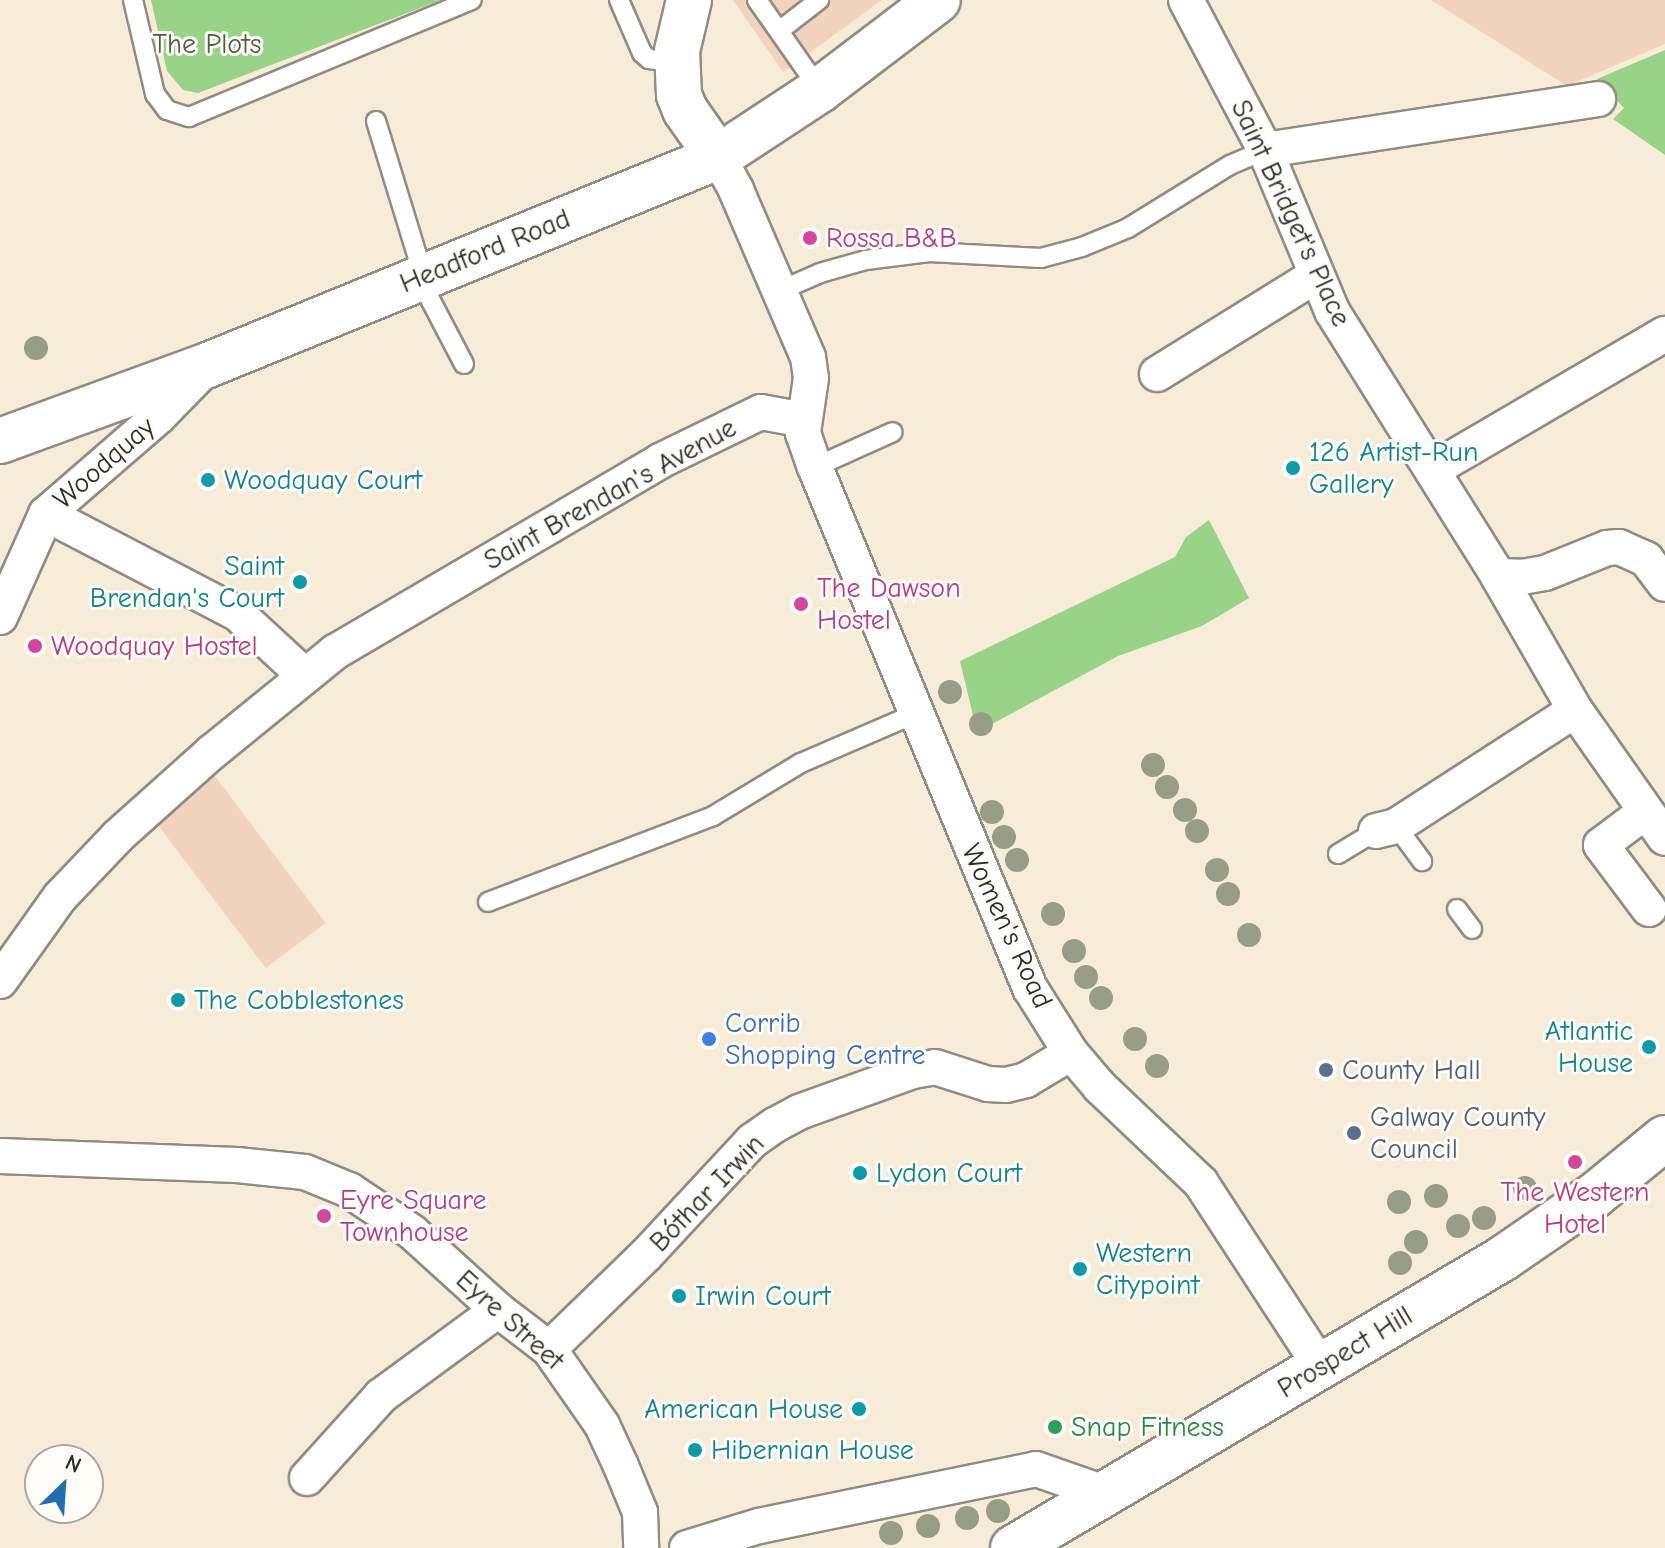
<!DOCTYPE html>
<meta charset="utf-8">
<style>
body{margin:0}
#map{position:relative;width:1665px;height:1548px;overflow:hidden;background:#f6ecd8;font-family:"Comic Neue",sans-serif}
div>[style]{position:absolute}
.built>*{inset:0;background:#f2d4be;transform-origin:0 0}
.green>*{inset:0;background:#98d387}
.roads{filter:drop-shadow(2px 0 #908c82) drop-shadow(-2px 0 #908c82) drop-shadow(0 2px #908c82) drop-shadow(0 -2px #908c82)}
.service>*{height:18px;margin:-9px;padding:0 9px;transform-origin:9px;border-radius:9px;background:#fff}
.minor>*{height:34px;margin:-17px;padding:0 17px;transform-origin:17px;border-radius:17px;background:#fff}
.tertiary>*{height:44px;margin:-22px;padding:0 22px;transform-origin:22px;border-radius:22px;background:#fff}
.secondary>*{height:44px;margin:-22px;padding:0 22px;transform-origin:22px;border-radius:22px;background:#fff}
.trees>*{width:24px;height:24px;margin:-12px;border-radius:50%;background:#989d88}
.dots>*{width:22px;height:22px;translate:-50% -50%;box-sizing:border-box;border:4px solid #fdfcf7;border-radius:50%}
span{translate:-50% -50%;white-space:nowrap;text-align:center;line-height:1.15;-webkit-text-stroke:6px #fdfcf7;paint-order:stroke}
.park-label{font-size:28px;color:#4c5d47}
.street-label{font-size:28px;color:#2b2b2b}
.hotel-label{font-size:28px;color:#b23c85}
.left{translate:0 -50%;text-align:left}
.culture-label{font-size:28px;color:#0d838f}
.right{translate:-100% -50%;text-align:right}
.shop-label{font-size:28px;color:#366cbe}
.service-label{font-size:28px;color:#4e5e75}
.leisure-label{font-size:28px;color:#27864d}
.north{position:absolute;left:24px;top:1444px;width:80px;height:80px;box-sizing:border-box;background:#fdfcf7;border:2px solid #a9a8a5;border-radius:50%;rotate:25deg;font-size:22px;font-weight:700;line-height:32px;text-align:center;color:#2b2b2b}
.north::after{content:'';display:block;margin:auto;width:28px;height:36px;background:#1f6fb2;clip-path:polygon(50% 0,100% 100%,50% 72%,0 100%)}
</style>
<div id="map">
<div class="built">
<i style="clip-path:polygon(733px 0,882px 0,783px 72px)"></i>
<i style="clip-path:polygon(1431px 0,1665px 0,1665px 44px,1567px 86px)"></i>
<i style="left:215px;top:776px;width:184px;height:75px;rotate:53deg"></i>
</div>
<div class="green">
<i style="clip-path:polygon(151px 0,441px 0,198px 93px,183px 90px,167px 71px)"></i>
<i style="clip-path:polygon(1665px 50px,1665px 155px,1613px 119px,1624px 108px,1597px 79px)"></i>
<i style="clip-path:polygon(1209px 520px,1249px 598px,1202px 626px,1118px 656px,977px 732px,960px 661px,1175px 557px,1186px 537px)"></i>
</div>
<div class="roads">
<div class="service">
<i style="left:133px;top:0;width:97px;rotate:76.8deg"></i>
<i style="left:155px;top:94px;width:20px;rotate:53deg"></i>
<i style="left:167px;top:110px;width:23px;rotate:18deg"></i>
<i style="left:189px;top:117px;width:306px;rotate:-22.5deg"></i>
<i style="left:619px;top:0;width:58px;rotate:66.5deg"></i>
<i style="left:642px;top:53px;width:9px;rotate:41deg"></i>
<i style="left:649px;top:59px;width:27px;rotate:8deg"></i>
<i style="left:757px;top:0;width:110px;rotate:55deg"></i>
<i style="left:779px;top:31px;width:51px;rotate:-37.8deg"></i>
<i style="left:376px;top:121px;width:161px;rotate:73deg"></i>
<i style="left:419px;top:278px;width:97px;rotate:62.4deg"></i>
<i style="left:779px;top:291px;width:45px;rotate:-23.7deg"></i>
<i style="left:820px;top:273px;width:48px;rotate:-15.8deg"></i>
<i style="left:866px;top:260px;width:64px;rotate:-7.2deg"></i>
<i style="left:929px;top:252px;width:112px;rotate:3.1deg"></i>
<i style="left:1041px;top:258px;width:42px;rotate:-15deg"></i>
<i style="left:1082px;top:247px;width:50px;rotate:-22.4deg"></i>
<i style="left:1128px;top:228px;width:120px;rotate:-31.7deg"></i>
<i style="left:1230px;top:165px;width:38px;rotate:-23deg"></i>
<i style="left:815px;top:467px;width:85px;rotate:-24.2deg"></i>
<i style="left:1396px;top:826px;width:44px;rotate:53.4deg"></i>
<i style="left:1338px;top:854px;width:44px;rotate:-31.2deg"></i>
<i style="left:488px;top:902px;width:241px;rotate:-20.9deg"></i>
<i style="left:713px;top:816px;width:103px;rotate:-31.1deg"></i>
<i style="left:801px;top:763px;width:123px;rotate:-23.4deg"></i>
<i style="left:1457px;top:909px;width:25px;rotate:53deg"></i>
</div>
<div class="minor">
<i style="left:1186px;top:0;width:170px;rotate:62.2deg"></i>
<i style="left:1265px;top:150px;width:174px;rotate:67.4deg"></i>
<i style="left:1332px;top:311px;width:313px;rotate:57.9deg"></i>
<i style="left:1498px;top:576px;width:155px;rotate:60.1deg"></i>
<i style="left:1575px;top:710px;width:156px;rotate:54.9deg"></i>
<i style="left:1265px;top:150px;width:337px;rotate:-8.7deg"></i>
<i style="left:718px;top:157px;width:38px;rotate:61deg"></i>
<i style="left:736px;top:190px;width:182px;rotate:66.7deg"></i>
<i style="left:808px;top:357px;width:21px;rotate:82deg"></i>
<i style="left:811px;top:378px;width:56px;rotate:98.3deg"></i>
<i style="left:803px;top:433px;width:36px;rotate:71deg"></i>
<i style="left:815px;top:467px;width:564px;rotate:67.58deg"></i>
<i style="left:1030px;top:988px;width:77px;rotate:57.8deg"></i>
<i style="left:1071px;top:1053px;width:45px;rotate:49.5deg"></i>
<i style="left:1100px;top:1087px;width:139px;rotate:43.5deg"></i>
<i style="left:1201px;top:1183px;width:220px;rotate:56.9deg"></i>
<i style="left:1157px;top:374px;width:186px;rotate:-31.8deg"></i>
<i style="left:1432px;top:470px;width:270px;rotate:-30.3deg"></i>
<i style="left:46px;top:514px;width:216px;rotate:27.5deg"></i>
<i style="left:238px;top:614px;width:90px;rotate:42.7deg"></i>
<i style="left:1498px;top:576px;width:24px;rotate:2deg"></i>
<i style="left:1522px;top:577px;width:23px;rotate:-10deg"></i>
<i style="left:1545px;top:573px;width:67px;rotate:-22deg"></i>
<i style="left:1607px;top:548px;width:12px;rotate:-5deg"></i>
<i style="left:1619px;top:547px;width:30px;rotate:24deg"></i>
<i style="left:1646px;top:559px;width:31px;rotate:53deg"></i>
<i style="left:0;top:617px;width:113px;rotate:-65.9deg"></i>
<i style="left:46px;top:514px;width:148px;rotate:-40.9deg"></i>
<i style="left:158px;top:417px;width:67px;rotate:-45.6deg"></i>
<i style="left:1645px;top:812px;width:55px;rotate:143.1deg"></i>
<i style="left:1601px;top:845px;width:80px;rotate:53.1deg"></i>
<i style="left:1376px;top:831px;width:21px;rotate:-14deg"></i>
<i style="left:1396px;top:826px;width:213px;rotate:-32.9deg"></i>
<i style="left:0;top:981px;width:103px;rotate:-54.5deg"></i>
<i style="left:60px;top:897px;width:84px;rotate:-46.4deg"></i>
<i style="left:118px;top:836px;width:126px;rotate:-41.8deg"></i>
<i style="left:212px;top:752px;width:159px;rotate:-39.1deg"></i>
<i style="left:335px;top:652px;width:377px;rotate:-30.4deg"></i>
<i style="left:660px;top:461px;width:112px;rotate:-25.9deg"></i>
<i style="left:761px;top:412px;width:44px;rotate:10.5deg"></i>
<i style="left:0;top:1156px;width:237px;rotate:2.2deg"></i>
<i style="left:237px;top:1165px;width:68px;rotate:5.9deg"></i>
<i style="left:305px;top:1172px;width:48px;rotate:22.2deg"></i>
<i style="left:349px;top:1190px;width:76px;rotate:33.7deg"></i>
<i style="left:412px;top:1232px;width:116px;rotate:42.2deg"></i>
<i style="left:498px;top:1310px;width:64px;rotate:37.4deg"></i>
<i style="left:549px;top:1349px;width:93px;rotate:55.1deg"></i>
<i style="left:602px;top:1425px;width:45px;rotate:65.1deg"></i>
<i style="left:621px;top:1466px;width:50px;rotate:67.6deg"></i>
<i style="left:640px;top:1512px;width:36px;rotate:88deg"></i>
<i style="left:549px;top:1349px;width:135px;rotate:-44.1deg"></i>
<i style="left:646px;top:1255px;width:156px;rotate:-47.1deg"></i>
<i style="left:752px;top:1141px;width:28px;rotate:-35deg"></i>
<i style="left:775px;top:1125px;width:27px;rotate:-28deg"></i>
<i style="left:799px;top:1112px;width:121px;rotate:-19.8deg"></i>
<i style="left:913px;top:1071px;width:22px;rotate:-10deg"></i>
<i style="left:935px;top:1067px;width:56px;rotate:17.8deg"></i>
<i style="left:988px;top:1084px;width:18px;rotate:3deg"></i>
<i style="left:1006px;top:1085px;width:21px;rotate:-14deg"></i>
<i style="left:1026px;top:1080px;width:52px;rotate:-31deg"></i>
<i style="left:307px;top:1478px;width:110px;rotate:-47.9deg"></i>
<i style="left:381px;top:1396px;width:145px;rotate:-36.3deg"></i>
<i style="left:687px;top:1548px;width:75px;rotate:-17deg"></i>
<i style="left:759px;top:1526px;width:283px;rotate:-11.6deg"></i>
<i style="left:1036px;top:1469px;width:73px;rotate:19.2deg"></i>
</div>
<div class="tertiary">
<i style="left:689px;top:0;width:52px;rotate:103.2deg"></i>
<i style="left:677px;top:51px;width:44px;rotate:87.4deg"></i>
<i style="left:679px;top:95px;width:16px;rotate:68deg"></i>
<i style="left:685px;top:110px;width:57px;rotate:54.9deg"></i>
</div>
<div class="secondary">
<i style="left:0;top:441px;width:221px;rotate:-20.1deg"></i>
<i style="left:208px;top:365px;width:551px;rotate:-22.19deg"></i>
<i style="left:718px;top:157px;width:122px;rotate:-33.3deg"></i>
<i style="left:820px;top:90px;width:148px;rotate:-37.3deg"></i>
<i style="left:1013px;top:1548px;width:568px;rotate:-30.58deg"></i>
<i style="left:1502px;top:1259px;width:113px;rotate:-34.5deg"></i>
<i style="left:1595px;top:1195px;width:90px;rotate:-39.2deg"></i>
</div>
</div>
<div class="trees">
<i style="left:36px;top:348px"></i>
<i style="left:950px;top:692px"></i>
<i style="left:981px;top:724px"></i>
<i style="left:1153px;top:765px"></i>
<i style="left:1167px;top:787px"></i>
<i style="left:1185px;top:810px"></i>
<i style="left:992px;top:812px"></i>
<i style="left:1197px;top:831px"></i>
<i style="left:1004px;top:837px"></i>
<i style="left:1017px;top:860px"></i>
<i style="left:1217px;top:870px"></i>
<i style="left:1228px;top:894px"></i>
<i style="left:1053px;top:914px"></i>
<i style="left:1249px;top:935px"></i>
<i style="left:1074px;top:951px"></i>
<i style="left:1086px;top:977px"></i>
<i style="left:1101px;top:998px"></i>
<i style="left:1135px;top:1039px"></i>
<i style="left:1157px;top:1066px"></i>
<i style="left:1525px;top:1188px"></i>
<i style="left:1436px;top:1196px"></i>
<i style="left:1399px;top:1202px"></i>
<i style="left:1484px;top:1218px"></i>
<i style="left:1458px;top:1226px"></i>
<i style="left:1416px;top:1242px"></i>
<i style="left:1400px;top:1263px"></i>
<i style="left:998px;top:1511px"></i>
<i style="left:967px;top:1518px"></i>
<i style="left:928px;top:1526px"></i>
<i style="left:891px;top:1533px"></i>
</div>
<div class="dots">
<i style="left:810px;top:238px;background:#d1479c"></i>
<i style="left:1293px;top:468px;background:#0f9aa8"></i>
<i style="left:208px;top:480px;background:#0f9aa8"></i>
<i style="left:300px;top:582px;background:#0f9aa8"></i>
<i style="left:801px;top:604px;background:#d1479c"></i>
<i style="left:35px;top:646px;background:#d1479c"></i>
<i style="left:178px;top:1000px;background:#0f9aa8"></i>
<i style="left:709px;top:1039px;background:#3f7fe0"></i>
<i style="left:1649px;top:1047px;background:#0f9aa8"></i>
<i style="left:1326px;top:1070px;background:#5c6f8a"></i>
<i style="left:1354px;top:1133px;background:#5c6f8a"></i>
<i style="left:1575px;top:1162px;background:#d1479c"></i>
<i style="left:860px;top:1173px;background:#0f9aa8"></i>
<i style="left:324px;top:1216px;background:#d1479c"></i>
<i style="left:1080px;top:1269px;background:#0f9aa8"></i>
<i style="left:679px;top:1296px;background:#0f9aa8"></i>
<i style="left:859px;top:1409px;background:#0f9aa8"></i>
<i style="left:1055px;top:1427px;background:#2e9e5b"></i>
<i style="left:695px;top:1450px;background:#0f9aa8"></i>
</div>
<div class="park-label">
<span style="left:207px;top:44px">The Plots</span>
</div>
<div class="street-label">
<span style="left:1291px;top:213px;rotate:65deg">Saint Bridget's Place</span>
<span style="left:485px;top:251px;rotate:-22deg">Headford Road</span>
<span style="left:104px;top:463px;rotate:-41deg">Woodquay</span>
<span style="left:610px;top:494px;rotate:-29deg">Saint Brendan's Avenue</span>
<span style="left:1007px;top:926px;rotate:65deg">Women's Road</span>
<span style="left:707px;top:1193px;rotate:-46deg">Bóthar Irwin</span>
<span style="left:510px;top:1320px;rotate:42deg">Eyre Street</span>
<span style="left:1345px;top:1352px;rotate:-31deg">Prospect Hill</span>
</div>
<div class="hotel-label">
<span class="left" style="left:826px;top:238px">Rossa B&amp;B</span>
<span class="left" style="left:817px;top:604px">The Dawson<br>Hostel</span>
<span class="left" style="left:51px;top:646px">Woodquay Hostel</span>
<span style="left:1575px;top:1208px">The Western<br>Hotel</span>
<span class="left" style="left:340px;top:1216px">Eyre Square<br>Townhouse</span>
</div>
<div class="culture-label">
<span class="left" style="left:1309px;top:468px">126 Artist-Run<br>Gallery</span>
<span class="left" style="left:224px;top:480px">Woodquay Court</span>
<span class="right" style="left:284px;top:582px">Saint<br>Brendan's Court</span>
<span class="left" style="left:194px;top:1000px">The Cobblestones</span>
<span class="right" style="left:1633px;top:1047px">Atlantic<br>House</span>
<span class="left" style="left:876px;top:1173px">Lydon Court</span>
<span class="left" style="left:1096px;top:1269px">Western<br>Citypoint</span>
<span class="left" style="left:695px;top:1296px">Irwin Court</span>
<span class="right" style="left:843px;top:1409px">American House</span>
<span class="left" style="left:711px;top:1450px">Hibernian House</span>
</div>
<div class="shop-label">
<span class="left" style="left:725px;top:1039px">Corrib<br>Shopping Centre</span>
</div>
<div class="service-label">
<span class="left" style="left:1342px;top:1070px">County Hall</span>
<span class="left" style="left:1370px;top:1133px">Galway County<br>Council</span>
</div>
<div class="leisure-label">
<span class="left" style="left:1071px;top:1427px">Snap Fitness</span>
</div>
<div class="north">N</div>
</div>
